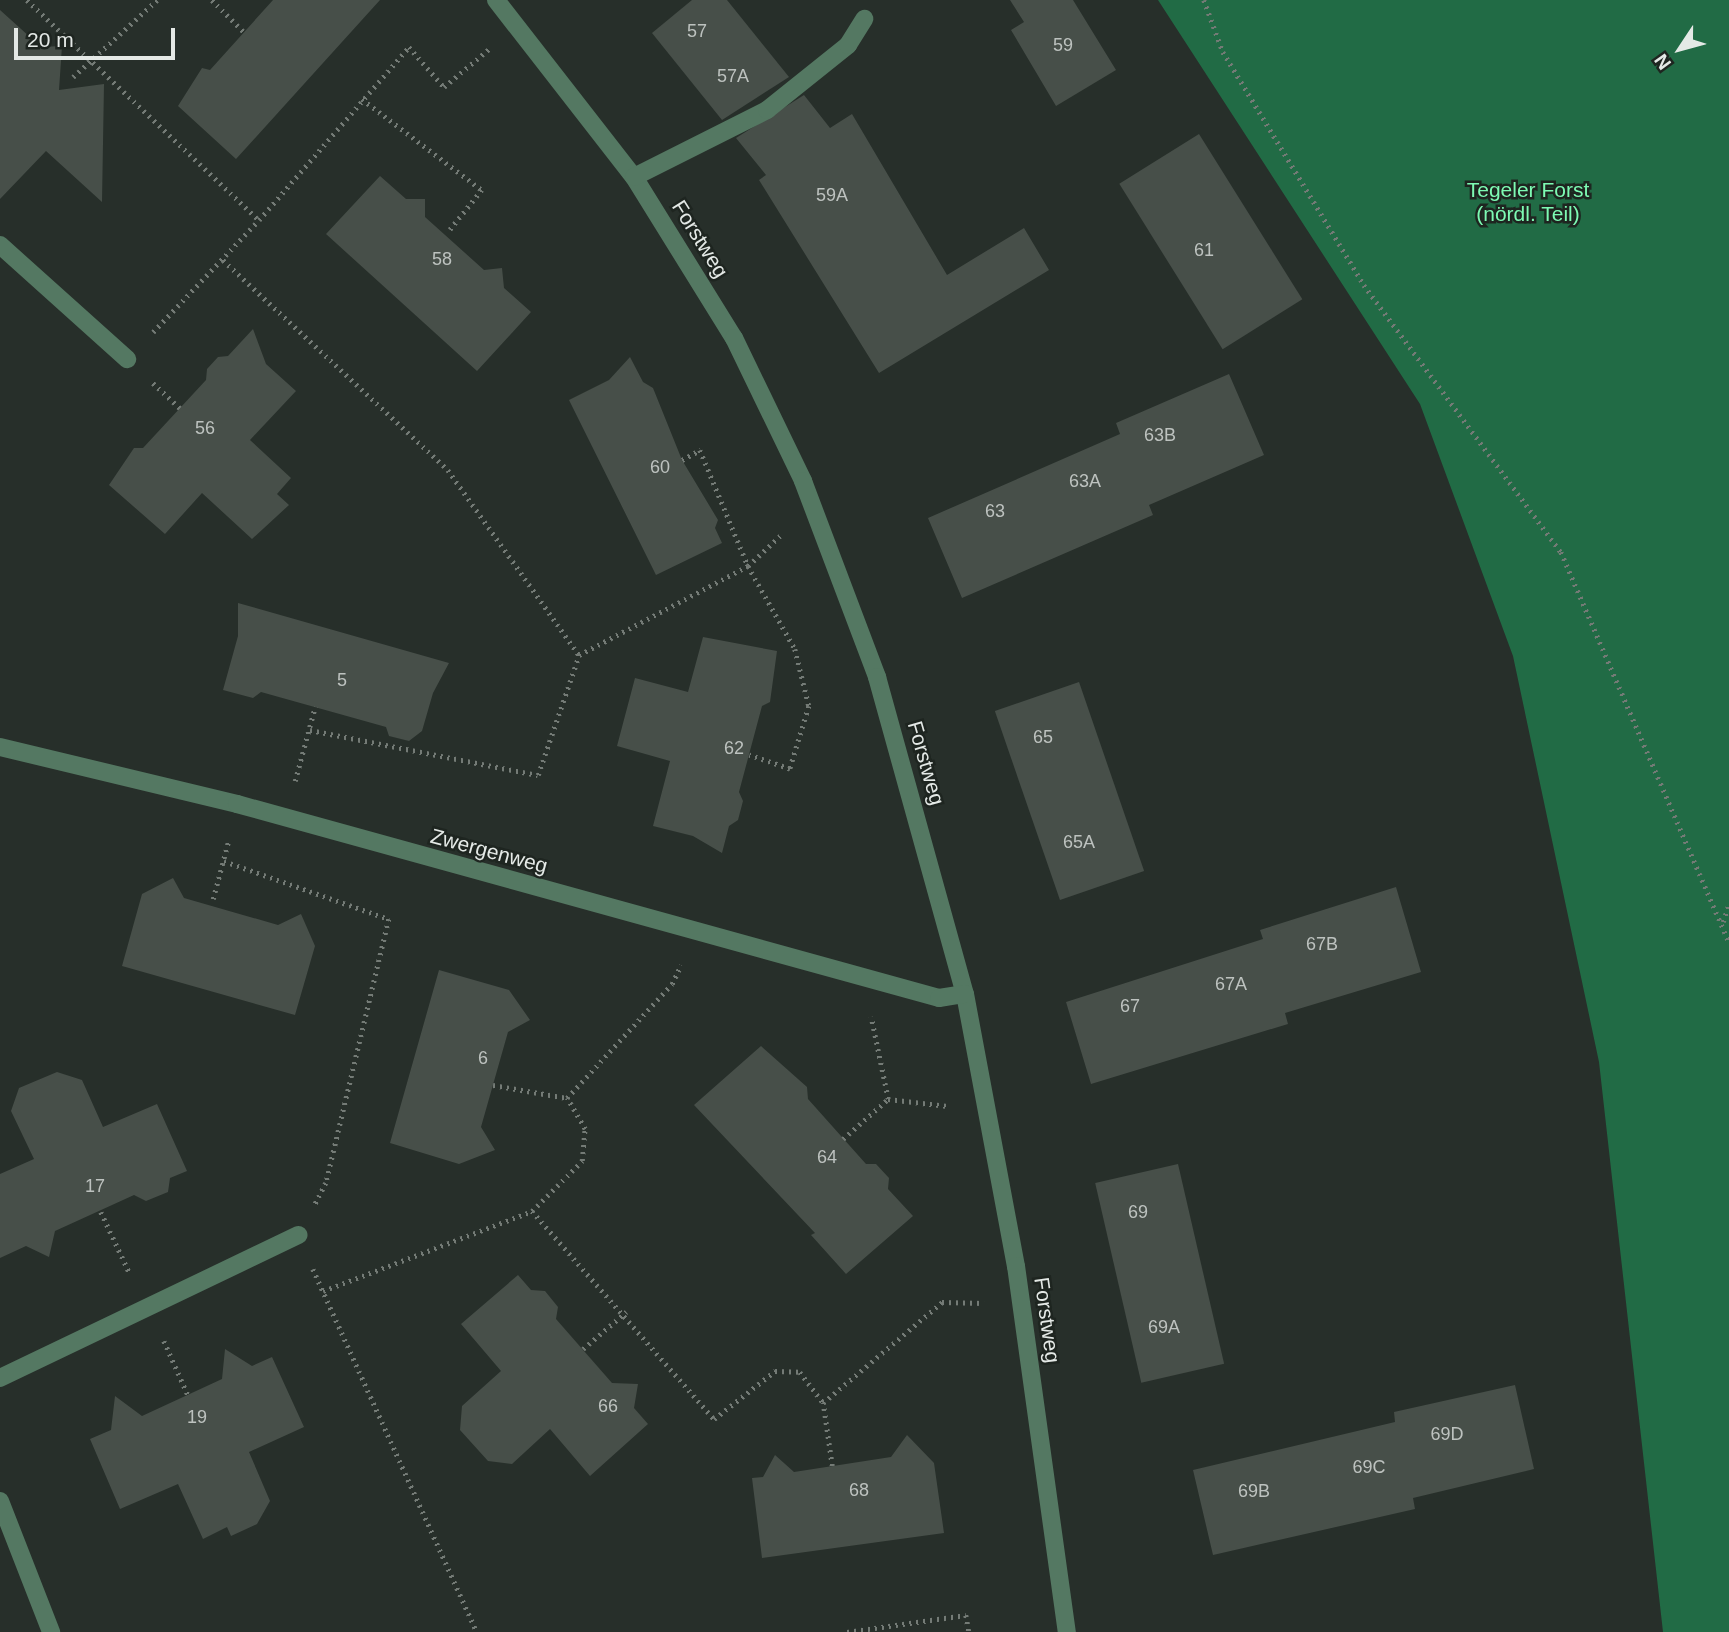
<!DOCTYPE html>
<meta charset="utf-8">
<style>
body{margin:0}
#map{position:relative;width:1729px;height:1632px;overflow:hidden;background:#272f2a;font-family:Helvetica,sans-serif}
div>[style]{position:absolute}
.forest>*{inset:0;background:#216b45}
.building>*{inset:0;background:#474f49;transform-origin:0 0}
.path>*{height:4.5px;margin-top:-2.25px;transform-origin:0;background:repeating-linear-gradient(90deg,#747b76 0 2px,transparent 0 7px)}
.minor>*{height:18px;margin:-9px;padding:0 9px;transform-origin:9px;border-radius:9px;background:#547862}
span{translate:-50% -50%;white-space:nowrap;text-align:center;line-height:1.15;-webkit-text-stroke:5px #1e2520;paint-order:stroke}
.number-label{font-size:18px;color:#bdc2bf}
.number-label span{-webkit-text-stroke-width:0}
.park-label{font-size:21px;color:#7dfab3}
.street-label{font-size:21px;color:#e4e9e6}
.north{position:absolute;left:1645px;top:14px;width:70px;height:70px;-webkit-text-stroke:5px #1e2520;paint-order:stroke;rotate:234deg;font-size:19px;font-weight:700;line-height:28px;text-align:center;color:#e4e9e6}
.north::after{content:'';display:block;margin:auto;width:24px;height:32px;background:#e4e9e6;clip-path:polygon(50% 0,100% 100%,50% 72%,0 100%)}
.scale{position:absolute;left:14px;top:28px;width:161px;height:32px;box-sizing:border-box;border:4px solid #e4e9e6;border-top:0;padding-left:9px;font-size:21px;line-height:24px;white-space:nowrap;color:#e4e9e6;-webkit-text-stroke:5px #1e2520;paint-order:stroke}
</style>
<div id="map">
<div class="forest">
<i style="clip-path:polygon(1158px 0,1729px 0,1729px 1632px,1663px 1632px,1599px 1062px,1513px 656px,1420px 404px)"></i>
</div>
<div class="building">
<i style="clip-path:polygon(273px 0,380px 0,236px 159px,178px 106px,202px 68px,210px 70px)"></i>
<i style="clip-path:polygon(692px 0,727px 0,789px 77px,722px 120px,652px 33px)"></i>
<i style="clip-path:polygon(1010px 0,1073px 0,1116px 70px,1056px 106px,1011px 30px,1024px 22px)"></i>
<i style="clip-path:polygon(0 10px,41px 47px,62px 46px,59px 90px,104px 84px,102px 202px,46px 151px,0 199px)"></i>
<i style="clip-path:polygon(804px 95px,830px 128px,852px 114px,947px 275px,1024px 228px,1049px 270px,879px 373px,759px 180px,766px 175px,736px 138px)"></i>
<i style="left:1199px;top:134px;width:195px;height:94px;rotate:58deg"></i>
<i style="clip-path:polygon(380px 176px,406px 199px,425px 199px,425px 217px,484px 270px,502px 268px,504px 288px,531px 312px,477px 371px,326px 234px)"></i>
<i style="clip-path:polygon(253px 329px,266px 364px,296px 391px,250px 440px,291px 478px,277px 494px,289px 505px,252px 539px,202px 493px,165px 534px,109px 485px,134px 448px,143px 448px,206px 380px,207px 369px,218px 357px,228px 356px)"></i>
<i style="clip-path:polygon(630px 357px,643px 382px,653px 388px,682px 460px,718px 520px,715px 528px,722px 543px,656px 575px,569px 400px,609px 380px)"></i>
<i style="clip-path:polygon(1229px 374px,1264px 455px,1149px 505px,1153px 515px,962px 598px,928px 518px,1120px 434px,1116px 423px)"></i>
<i style="clip-path:polygon(238px 603px,449px 663px,433px 693px,422px 731px,409px 741px,389px 736px,386px 727px,261px 692px,253px 698px,223px 690px,238px 636px)"></i>
<i style="clip-path:polygon(703px 637px,777px 651px,770px 702px,762px 706px,739px 792px,743px 801px,738px 820px,729px 826px,722px 853px,693px 836px,653px 826px,670px 761px,617px 746px,635px 678px,688px 692px)"></i>
<i style="left:1079px;top:682px;width:200px;height:89px;rotate:71deg"></i>
<i style="clip-path:polygon(173px 878px,184px 898px,278px 925px,301px 914px,315px 946px,295px 1015px,122px 966px,142px 894px)"></i>
<i style="clip-path:polygon(1396px 887px,1421px 972px,1285px 1013px,1288px 1024px,1091px 1084px,1066px 1002px,1263px 939px,1260px 930px)"></i>
<i style="clip-path:polygon(439px 970px,509px 990px,530px 1020px,508px 1032px,481px 1127px,495px 1150px,459px 1164px,390px 1143px)"></i>
<i style="clip-path:polygon(761px 1046px,807px 1087px,808px 1099px,866px 1164px,876px 1164px,889px 1178px,888px 1189px,913px 1216px,846px 1274px,811px 1235px,815px 1233px,694px 1105px)"></i>
<i style="clip-path:polygon(57px 1072px,82px 1080px,103px 1127px,157px 1104px,187px 1171px,170px 1178px,168px 1192px,146px 1201px,134px 1195px,55px 1231px,49px 1257px,26px 1246px,0 1258px,0 1174px,34px 1159px,11px 1111px,19px 1088px)"></i>
<i style="left:1178px;top:1164px;width:205px;height:85px;rotate:77deg"></i>
<i style="clip-path:polygon(518px 1275px,531px 1290px,545px 1291px,558px 1307px,556px 1319px,612px 1383px,638px 1384px,634px 1408px,648px 1424px,590px 1476px,550px 1429px,512px 1464px,488px 1461px,460px 1430px,462px 1406px,501px 1371px,461px 1324px)"></i>
<i style="clip-path:polygon(225px 1349px,252px 1366px,272px 1357px,304px 1427px,249px 1452px,270px 1501px,257px 1524px,231px 1536px,227px 1527px,203px 1539px,178px 1484px,120px 1509px,90px 1439px,111px 1430px,115px 1396px,142px 1416px,222px 1379px)"></i>
<i style="clip-path:polygon(1515px 1385px,1534px 1469px,1413px 1498px,1415px 1509px,1213px 1555px,1193px 1470px,1395px 1422px,1394px 1412px)"></i>
<i style="clip-path:polygon(907px 1435px,934px 1463px,944px 1533px,762px 1558px,752px 1478px,763px 1477px,775px 1455px,794px 1472px,891px 1457px)"></i>
</div>
<div class="path">
<i style="left:27px;top:0;width:320px;rotate:43.5deg"></i>
<i style="left:212px;top:0;width:45px;rotate:45deg"></i>
<i style="left:1204px;top:0;width:55px;rotate:69.9deg"></i>
<i style="left:1223px;top:52px;width:272px;rotate:58.8deg"></i>
<i style="left:1364px;top:285px;width:332px;rotate:53.6deg"></i>
<i style="left:1561px;top:552px;width:426px;rotate:66.7deg"></i>
<i style="left:73px;top:77px;width:114px;rotate:-42.5deg"></i>
<i style="left:362px;top:99px;width:151px;rotate:37.2deg"></i>
<i style="left:482px;top:190px;width:51px;rotate:128.7deg"></i>
<i style="left:223px;top:260px;width:308px;rotate:43deg"></i>
<i style="left:448px;top:470px;width:227px;rotate:54.7deg"></i>
<i style="left:153px;top:332px;width:154px;rotate:-46.6deg"></i>
<i style="left:259px;top:220px;width:229px;rotate:-49.1deg"></i>
<i style="left:409px;top:47px;width:53px;rotate:48.8deg"></i>
<i style="left:444px;top:87px;width:59px;rotate:-40.2deg"></i>
<i style="left:153px;top:383px;width:37px;rotate:43deg"></i>
<i style="left:682px;top:460px;width:21px;rotate:-29deg"></i>
<i style="left:700px;top:450px;width:126px;rotate:67.5deg"></i>
<i style="left:748px;top:566px;width:95px;rotate:60.5deg"></i>
<i style="left:795px;top:649px;width:59px;rotate:76.2deg"></i>
<i style="left:809px;top:706px;width:66px;rotate:106.8deg"></i>
<i style="left:790px;top:769px;width:43px;rotate:-161.1deg"></i>
<i style="left:310px;top:730px;width:232px;rotate:11.2deg"></i>
<i style="left:538px;top:775px;width:127px;rotate:-71.1deg"></i>
<i style="left:579px;top:655px;width:191px;rotate:-27.8deg"></i>
<i style="left:748px;top:566px;width:47px;rotate:-43.3deg"></i>
<i style="left:295px;top:781px;width:77px;rotate:-74.9deg"></i>
<i style="left:224px;top:861px;width:175px;rotate:19.4deg"></i>
<i style="left:389px;top:919px;width:271px;rotate:103.4deg"></i>
<i style="left:326px;top:1183px;width:25px;rotate:117deg"></i>
<i style="left:213px;top:899px;width:62px;rotate:-75.1deg"></i>
<i style="left:1723px;top:922px;width:20px;rotate:-72deg"></i>
<i style="left:493px;top:1085px;width:75px;rotate:10deg"></i>
<i style="left:888px;top:1099px;width:60px;rotate:6.7deg"></i>
<i style="left:843px;top:1139px;width:60px;rotate:-41.6deg"></i>
<i style="left:888px;top:1099px;width:84px;rotate:-101.7deg"></i>
<i style="left:532px;top:1211px;width:71px;rotate:-45deg"></i>
<i style="left:582px;top:1161px;width:32px;rotate:-85deg"></i>
<i style="left:585px;top:1129px;width:36px;rotate:-120deg"></i>
<i style="left:567px;top:1098px;width:155px;rotate:-47.4deg"></i>
<i style="left:672px;top:984px;width:21px;rotate:-65deg"></i>
<i style="left:101px;top:1212px;width:68px;rotate:64.9deg"></i>
<i style="left:313px;top:1269px;width:398px;rotate:65.7deg"></i>
<i style="left:323px;top:1291px;width:224px;rotate:-20.9deg"></i>
<i style="left:532px;top:1211px;width:276px;rotate:48.8deg"></i>
<i style="left:714px;top:1419px;width:78px;rotate:-38.2deg"></i>
<i style="left:775px;top:1371px;width:25px;rotate:2deg"></i>
<i style="left:800px;top:1372px;width:39px;rotate:53deg"></i>
<i style="left:164px;top:1341px;width:59px;rotate:66deg"></i>
<i style="left:583px;top:1349px;width:57px;rotate:-40.7deg"></i>
<i style="left:832px;top:1466px;width:64px;rotate:-98.1deg"></i>
<i style="left:823px;top:1403px;width:156px;rotate:-40.3deg"></i>
<i style="left:942px;top:1302px;width:42px;rotate:1.4deg"></i>
<i style="left:847px;top:1632px;width:120px;rotate:-8.1deg"></i>
<i style="left:966px;top:1615px;width:17px;rotate:80deg"></i>
</div>
<div class="minor">
<i style="left:496px;top:0;width:224px;rotate:52.1deg"></i>
<i style="left:634px;top:177px;width:190px;rotate:58.2deg"></i>
<i style="left:734px;top:338px;width:159px;rotate:64.2deg"></i>
<i style="left:803px;top:481px;width:210px;rotate:69.3deg"></i>
<i style="left:877px;top:677px;width:329px;rotate:74.5deg"></i>
<i style="left:965px;top:994px;width:277px;rotate:79.4deg"></i>
<i style="left:1016px;top:1266px;width:370px;rotate:82.1deg"></i>
<i style="left:634px;top:177px;width:149px;rotate:-26.7deg"></i>
<i style="left:767px;top:110px;width:104px;rotate:-38.7deg"></i>
<i style="left:848px;top:45px;width:31px;rotate:-58deg"></i>
<i style="left:0;top:245px;width:171px;rotate:41.9deg"></i>
<i style="left:0;top:747px;width:244px;rotate:13.5deg"></i>
<i style="left:237px;top:804px;width:728px;rotate:15.45deg"></i>
<i style="left:939px;top:998px;width:26px;rotate:-9deg"></i>
<i style="left:0;top:1378px;width:331px;rotate:-25.6deg"></i>
<i style="left:0;top:1501px;width:141px;rotate:68.7deg"></i>
</div>
<div class="number-label">
<span style="left:697px;top:31px">57</span>
<span style="left:1063px;top:45px">59</span>
<span style="left:733px;top:76px">57A</span>
<span style="left:832px;top:195px">59A</span>
<span style="left:1204px;top:250px">61</span>
<span style="left:442px;top:259px">58</span>
<span style="left:205px;top:428px">56</span>
<span style="left:1160px;top:435px">63B</span>
<span style="left:660px;top:467px">60</span>
<span style="left:1085px;top:481px">63A</span>
<span style="left:995px;top:511px">63</span>
<span style="left:342px;top:680px">5</span>
<span style="left:1043px;top:737px">65</span>
<span style="left:734px;top:748px">62</span>
<span style="left:1079px;top:842px">65A</span>
<span style="left:1322px;top:944px">67B</span>
<span style="left:1231px;top:984px">67A</span>
<span style="left:1130px;top:1006px">67</span>
<span style="left:483px;top:1058px">6</span>
<span style="left:827px;top:1157px">64</span>
<span style="left:95px;top:1186px">17</span>
<span style="left:1138px;top:1212px">69</span>
<span style="left:1164px;top:1327px">69A</span>
<span style="left:608px;top:1406px">66</span>
<span style="left:197px;top:1417px">19</span>
<span style="left:1447px;top:1434px">69D</span>
<span style="left:1369px;top:1467px">69C</span>
<span style="left:859px;top:1490px">68</span>
<span style="left:1254px;top:1491px">69B</span>
</div>
<div class="park-label">
<span style="left:1528px;top:202px">Tegeler Forst<br>(nördl. Teil)</span>
</div>
<div class="street-label">
<span style="left:700px;top:239px;rotate:58deg">Forstweg</span>
<span style="left:926px;top:763px;rotate:74deg">Forstweg</span>
<span style="left:489px;top:851px;rotate:15deg">Zwergenweg</span>
<span style="left:1047px;top:1320px;rotate:82deg">Forstweg</span>
</div>
<div class="north">N</div>
<div class="scale">20 m</div>
</div>
